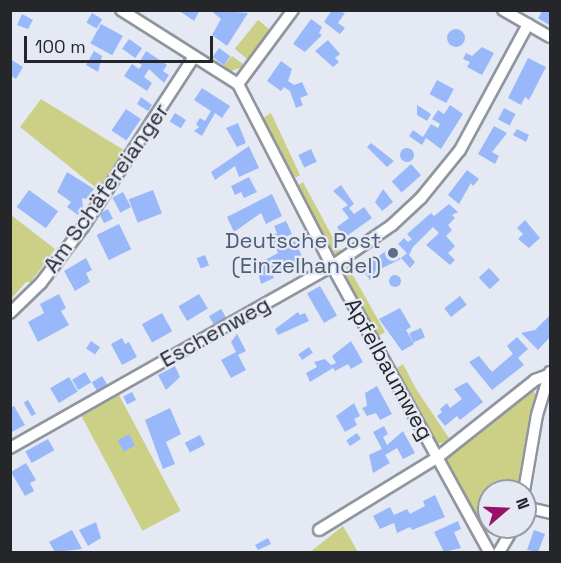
<!DOCTYPE html>
<meta charset="utf-8">
<style>
body{margin:0}
#map{position:relative;width:561px;height:563px;overflow:hidden;background:#e4e9f4;font-family:"Space Grotesk",sans-serif}
div>[style]{position:absolute}
.green>*{inset:0;background:#ccd086;transform-origin:0 0}
.building>*{inset:0;background:#99b8fa;transform-origin:0 0}
.round{border-radius:50%}
.roads{filter:drop-shadow(2px 0 #90959e) drop-shadow(-2px 0 #90959e) drop-shadow(0 2px #90959e) drop-shadow(0 -2px #90959e)}
.minor>*{height:10px;margin:-5px;padding:0 5px;transform-origin:5px;border-radius:5px;background:#fff}
.dots>*{width:16px;height:16px;translate:-50% -50%;box-sizing:border-box;border:3px solid #e4e9f4;border-radius:50%}
span{translate:-50% -50%;white-space:nowrap;text-align:center;line-height:1.15;-webkit-text-stroke:4.5px #e4e9f4;paint-order:stroke}
.street-label{font-size:22px;color:#24262a}
.service-label{font-size:22px;color:#4e5e75}
.right{translate:-100% -50%;text-align:right}
.frame{position:absolute;inset:0;border:12px solid #24262a;pointer-events:none}
.north{position:absolute;left:477px;top:479px;width:60px;height:60px;box-sizing:border-box;background:#e4e9f4;border:2px solid #979ba3;border-radius:50%;rotate:71deg;font-size:16px;font-weight:700;line-height:24px;text-align:center;color:#24262a}
.north::after{content:'';display:block;margin:auto;width:21px;height:27px;background:#961167;clip-path:polygon(50% 0,100% 100%,50% 72%,0 100%)}
.scale{position:absolute;left:24px;top:36px;width:189px;height:27px;box-sizing:border-box;border:3px solid #24262a;border-top:0;padding-left:8px;font-size:18px;line-height:21px;white-space:nowrap;color:#24262a;-webkit-text-stroke:4px #e4e9f4;paint-order:stroke}
</style>
<div id="map">
<div class="green">
<i style="left:258px;top:20px;width:19px;height:37px;rotate:39deg"></i>
<i style="clip-path:polygon(172px 33px,223px 66px,232px 56px,246px 66px,228px 72px,171px 37px)"></i>
<i style="clip-path:polygon(41px 99px,127px 152px,100px 191px,20px 127px)"></i>
<i style="clip-path:polygon(271px 113px,300px 175px,297px 177px,290px 176px,264px 123px,263px 118px)"></i>
<i style="clip-path:polygon(303px 182px,339px 249px,345px 253px,339px 256px,328px 251px,297px 192px,297px 186px)"></i>
<i style="clip-path:polygon(11px 215px,55px 249px,31px 282px,26px 282px,11px 299px)"></i>
<i style="clip-path:polygon(386px 238px,353px 261px,350px 270px,385px 332px,377px 337px,344px 272px,351px 259px)"></i>
<i style="clip-path:polygon(403px 364px,416px 389px,451px 441px,436px 444px,395px 369px)"></i>
<i style="clip-path:polygon(533px 390px,536px 395px,517px 491px,489px 491px,489px 527px,506px 527px,499px 535px,485px 532px,445px 458px)"></i>
<i style="left:119px;top:395px;width:131px;height:43px;rotate:62deg"></i>
<i style="clip-path:polygon(343px 526px,358px 552px,310px 552px)"></i>
</div>
<div class="building">
<i style="clip-path:polygon(178px 10px,200px 10px,194px 21px)"></i>
<i style="clip-path:polygon(210px 10px,248px 13px,227px 46px,212px 35px,221px 19px)"></i>
<i style="clip-path:polygon(332px 10px,345px 13px,338px 23px,345px 28px,340px 34px,324px 22px)"></i>
<i style="clip-path:polygon(543px 10px,550px 10px,549px 25px,538px 18px)"></i>
<i style="left:92px;top:13px;width:12px;height:11px;rotate:31deg"></i>
<i style="clip-path:polygon(22px 14px,33px 20px,28px 29px,17px 25px)"></i>
<i style="clip-path:polygon(311px 19px,322px 27px,319px 33px,322px 35px,305px 52px,293px 44px)"></i>
<i style="left:101px;top:24px;width:25px;height:22px;rotate:29deg"></i>
<i class="round" style="left:447px;top:29px;width:18px;height:18px"></i>
<i style="left:129px;top:39px;width:16px;height:12px;rotate:35deg"></i>
<i style="clip-path:polygon(328px 40px,340px 54px,335px 58px,339px 62px,333px 67px,315px 51px)"></i>
<i style="clip-path:polygon(482px 47px,494px 53px,482px 75px,467px 67px,470px 62px,463px 59px,466px 53px,472px 56px)"></i>
<i style="left:219px;top:48px;width:14px;height:11px;rotate:36deg"></i>
<i style="clip-path:polygon(94px 51px,102px 56px,98px 72px,86px 65px)"></i>
<i style="clip-path:polygon(146px 51px,167px 65px,163px 71px,169px 75px,164px 83px,149px 69px,144px 77px,152px 83px,147px 91px,124px 76px,132px 64px,139px 69px,142px 65px,139px 63px)"></i>
<i style="clip-path:polygon(528px 58px,546px 67px,529px 100px,525px 97px,521px 105px,508px 98px)"></i>
<i style="clip-path:polygon(10px 59px,23px 67px,16px 79px,10px 75px)"></i>
<i style="clip-path:polygon(281px 61px,292px 69px,288px 81px,294px 85px,302px 82px,308px 95px,300px 98px,303px 105px,296px 108px,290px 91px,284px 87px,281px 91px,267px 81px)"></i>
<i style="left:437px;top:80px;width:19px;height:16px;rotate:28deg"></i>
<i style="clip-path:polygon(202px 88px,230px 106px,222px 118px,215px 113px,202px 136px,194px 131px,199px 127px,196px 124px,200px 118px,205px 121px,211px 111px,194px 100px)"></i>
<i style="clip-path:polygon(141px 97px,152px 105px,148px 111px,137px 104px)"></i>
<i style="clip-path:polygon(417px 105px,431px 114px,427px 121px,417px 115px)"></i>
<i style="clip-path:polygon(450px 105px,463px 114px,441px 149px,426px 138px,422px 145px,409px 136px,413px 130px,423px 137px,431px 124px,438px 128px,440px 124px,432px 119px,438px 110px,444px 114px)"></i>
<i style="left:504px;top:108px;width:13px;height:13px;rotate:27deg"></i>
<i style="left:126px;top:109px;width:18px;height:26px;rotate:34deg"></i>
<i style="left:175px;top:113px;width:13px;height:10px;rotate:32deg"></i>
<i style="clip-path:polygon(238px 123px,246px 143px,237px 147px,226px 128px)"></i>
<i style="clip-path:polygon(494px 126px,507px 133px,492px 152px,499px 156px,495px 164px,478px 154px)"></i>
<i style="clip-path:polygon(517px 129px,529px 135px,526px 142px,513px 135px)"></i>
<i style="clip-path:polygon(371px 143px,394px 161px,387px 167px,367px 147px)"></i>
<i style="clip-path:polygon(249px 146px,259px 168px,239px 177px,235px 166px,215px 180px,211px 172px)"></i>
<i class="round" style="left:400px;top:148px;width:14px;height:14px"></i>
<i style="left:311px;top:149px;width:14px;height:14px;rotate:65deg"></i>
<i style="left:411px;top:164px;width:15px;height:26px;rotate:48deg"></i>
<i style="clip-path:polygon(467px 170px,479px 179px,473px 186px,471px 183px,459px 204px,448px 195px)"></i>
<i style="clip-path:polygon(67px 172px,94px 189px,86px 199px,82px 198px,83px 208px,78px 215px,67px 207px,71px 202px,57px 192px)"></i>
<i style="clip-path:polygon(249px 177px,257px 192px,244px 198px,241px 192px,235px 195px,231px 186px)"></i>
<i style="clip-path:polygon(341px 185px,354px 204px,349px 208px,354px 214px,364px 207px,372px 218px,344px 238px,337px 227px,349px 218px,342px 209px,348px 205px,333px 191px)"></i>
<i style="clip-path:polygon(383px 189px,393px 202px,382px 211px,375px 202px)"></i>
<i style="left:29px;top:190px;width:36px;height:21px;rotate:36deg"></i>
<i style="left:153px;top:190px;width:25px;height:26px;rotate:69deg"></i>
<i style="left:123px;top:192px;width:17px;height:12px;rotate:62deg"></i>
<i style="clip-path:polygon(272px 194px,282px 216px,266px 224px,261px 213px,234px 232px,227px 217px)"></i>
<i style="clip-path:polygon(449px 204px,458px 212px,452px 215px,455px 218px,448px 225px,452px 230px,446px 236px,455px 246px,448px 253px,455px 260px,450px 265px,426px 245px,439px 233px,433px 227px,413px 247px,409px 255px,415px 262px,410px 268px,401px 258px,407px 253px,398px 244px,404px 238px,408px 242px,412px 239px,407px 234px,431px 213px,434px 216px)"></i>
<i style="left:108px;top:209px;width:11px;height:10px;rotate:63deg"></i>
<i style="clip-path:polygon(525px 220px,540px 238px,529px 248px,518px 239px,523px 234px,517px 228px)"></i>
<i style="clip-path:polygon(286px 221px,292px 234px,273px 243px,270px 236px,277px 233px,274px 226px)"></i>
<i style="left:119px;top:224px;width:28px;height:25px;rotate:64deg"></i>
<i style="clip-path:polygon(295px 241px,305px 263px,272px 274px,274px 278px,261px 284px,256px 265px,278px 253px,274px 244px,280px 242px,282px 246px)"></i>
<i style="clip-path:polygon(392px 247px,401px 259px,374px 272px,377px 276px,370px 280px,361px 268px)"></i>
<i style="left:205px;top:255px;width:11px;height:9px;rotate:68deg"></i>
<i style="clip-path:polygon(86px 258px,92px 270px,86px 273px,90px 282px,75px 291px,64px 271px)"></i>
<i style="left:489px;top:268px;width:16px;height:14px;rotate:47deg"></i>
<i class="round" style="left:389px;top:275px;width:12px;height:12px"></i>
<i style="left:320px;top:286px;width:34px;height:15px;rotate:60deg"></i>
<i style="clip-path:polygon(59px 294px,66px 308px,61px 311px,69px 325px,38px 342px,28px 322px,44px 313px,40px 304px)"></i>
<i style="left:199px;top:294px;width:17px;height:24px;rotate:59deg"></i>
<i style="left:460px;top:296px;width:11px;height:20px;rotate:52deg"></i>
<i style="clip-path:polygon(400px 308px,411px 327px,406px 330px,414px 344px,402px 351px,379px 319px)"></i>
<i style="left:221px;top:309px;width:12px;height:14px;rotate:59deg"></i>
<i style="clip-path:polygon(298px 312px,300px 315px,305px 313px,309px 321px,278px 335px,275px 329px)"></i>
<i style="left:162px;top:313px;width:21px;height:23px;rotate:61deg"></i>
<i style="clip-path:polygon(550px 315px,550px 337px,538px 350px,521px 333px,535px 330px)"></i>
<i style="left:421px;top:328px;width:10px;height:13px;rotate:66deg"></i>
<i style="clip-path:polygon(237px 334px,246px 351px,238px 355px,246px 370px,231px 378px,221px 360px,236px 352px,231px 342px)"></i>
<i style="clip-path:polygon(517px 337px,528px 349px,518px 358px,524px 365px,492px 390px,469px 362px,479px 356px,492px 372px,513px 354px,507px 346px)"></i>
<i style="clip-path:polygon(122px 338px,125px 344px,129px 342px,137px 357px,122px 365px,111px 344px)"></i>
<i style="left:91px;top:341px;width:11px;height:9px;rotate:34deg"></i>
<i style="clip-path:polygon(351px 341px,363px 362px,351px 369px,348px 364px,335px 371px,333px 368px,310px 382px,306px 373px,317px 367px,314px 362px,325px 359px,331px 365px,336px 363px,332px 356px)"></i>
<i style="left:309px;top:347px;width:7px;height:13px;rotate:56deg"></i>
<i style="clip-path:polygon(175px 366px,180px 377px,166px 390px,158px 375px)"></i>
<i style="left:85px;top:372px;width:12px;height:15px;rotate:59deg"></i>
<i style="left:102px;top:376px;width:12px;height:12px;rotate:59deg"></i>
<i style="left:69px;top:377px;width:17px;height:22px;rotate:59deg"></i>
<i style="clip-path:polygon(467px 382px,483px 402px,460px 420px,457px 416px,445px 426px,437px 416px,442px 412px,440px 409px,447px 403px,450px 408px,462px 399px,454px 389px)"></i>
<i style="clip-path:polygon(377px 386px,392px 414px,380px 420px,376px 413px,367px 416px,362px 408px,367px 406px,365px 393px)"></i>
<i style="left:132px;top:392px;width:9px;height:10px;rotate:63deg"></i>
<i style="left:28px;top:400px;width:16px;height:5px;rotate:60deg"></i>
<i style="clip-path:polygon(354px 403px,360px 416px,354px 419px,357px 425px,345px 432px,336px 416px)"></i>
<i style="clip-path:polygon(14px 406px,25px 425px,10px 433px,10px 408px)"></i>
<i style="clip-path:polygon(170px 408px,181px 434px,166px 442px,175px 464px,163px 469px,145px 420px)"></i>
<i style="clip-path:polygon(384px 426px,388px 434px,383px 437px,387px 445px,403px 431px,415px 453px,403px 459px,397px 448px,385px 455px,390px 463px,373px 473px,369px 455px,382px 449px,373px 432px)"></i>
<i style="left:357px;top:433px;width:7px;height:13px;rotate:56deg"></i>
<i style="left:129px;top:434px;width:13px;height:13px;rotate:61deg"></i>
<i style="left:200px;top:435px;width:11px;height:17px;rotate:63deg"></i>
<i style="left:48px;top:439px;width:13px;height:26px;rotate:61deg"></i>
<i style="clip-path:polygon(26px 463px,36px 480px,30px 483px,34px 491px,25px 496px,11px 472px)"></i>
<i style="clip-path:polygon(435px 495px,445px 517px,412px 530px,410px 527px,397px 533px,394px 523px,380px 529px,373px 516px,390px 507px,394px 515px,407px 509px,410px 514px,425px 506px,423px 501px)"></i>
<i style="clip-path:polygon(458px 521px,461px 529px,454px 532px,461px 548px,444px 552px,434px 532px)"></i>
<i style="clip-path:polygon(96px 522px,101px 538px,88px 546px,79px 530px)"></i>
<i style="clip-path:polygon(72px 530px,82px 549px,55px 552px,49px 542px)"></i>
<i style="clip-path:polygon(534px 530px,545px 534px,538px 552px,527px 550px)"></i>
<i style="clip-path:polygon(268px 538px,271px 544px,258px 550px,255px 545px)"></i>
</div>
<div class="roads">
<div class="minor">
<i style="left:121px;top:10px;width:138px;rotate:32.3deg"></i>
<i style="left:238px;top:84px;width:205px;rotate:62.7deg"></i>
<i style="left:332px;top:266px;width:326px;rotate:61.2deg"></i>
<i style="left:503px;top:10px;width:54px;rotate:29.9deg"></i>
<i style="left:238px;top:84px;width:92px;rotate:-53.4deg"></i>
<i style="left:10px;top:313px;width:43px;rotate:-44.1deg"></i>
<i style="left:41px;top:283px;width:70px;rotate:-53.1deg"></i>
<i style="left:83px;top:227px;width:203px;rotate:-56.9deg"></i>
<i style="left:10px;top:448px;width:370px;rotate:-29.5deg"></i>
<i style="left:332px;top:266px;width:73px;rotate:-34.3deg"></i>
<i style="left:392px;top:225px;width:40px;rotate:-43deg"></i>
<i style="left:421px;top:198px;width:62px;rotate:-50.9deg"></i>
<i style="left:460px;top:150px;width:143px;rotate:-61.6deg"></i>
<i style="left:524px;top:491px;width:77px;rotate:-80.3deg"></i>
<i style="left:537px;top:415px;width:45px;rotate:-73.2deg"></i>
<i style="left:525px;top:507px;width:26px;rotate:13deg"></i>
<i style="left:319px;top:530px;width:140px;rotate:-31.5deg"></i>
<i style="left:438px;top:457px;width:124px;rotate:-38.4deg"></i>
<i style="left:535px;top:380px;width:14px;rotate:-21deg"></i>
<i style="left:499px;top:552px;width:29px;rotate:-59deg"></i>
</div>
</div>
<div class="dots">
<i style="left:393px;top:253px;background:#5c6f8a"></i>
</div>
<div class="street-label">
<span style="left:106px;top:188px;rotate:-55deg">Am Schäfereianger</span>
<span style="left:215px;top:332px;rotate:-29deg">Eschenweg</span>
<span style="left:389px;top:369px;rotate:61deg">Apfelbaumweg</span>
</div>
<div class="service-label">
<span class="right" style="left:381px;top:253px">Deutsche Post<br>(Einzelhandel)</span>
</div>
<div class="frame"></div>
<div class="north">N</div>
<div class="scale">100 m</div>
</div>
